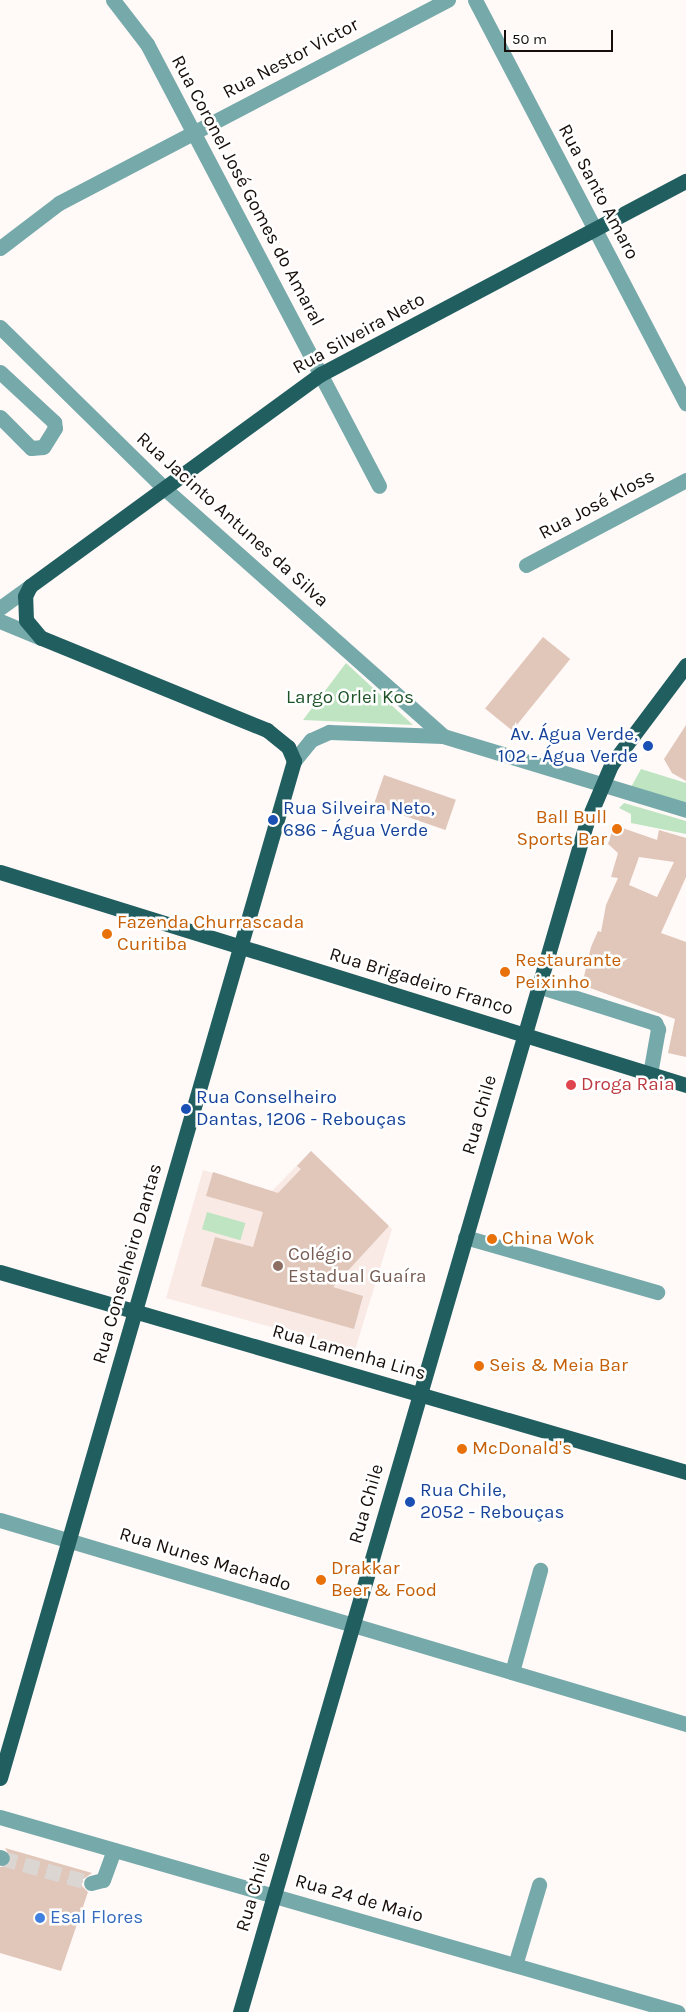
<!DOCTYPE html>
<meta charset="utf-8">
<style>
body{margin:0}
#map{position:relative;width:686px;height:2012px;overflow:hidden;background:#fff9f7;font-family:Karla,sans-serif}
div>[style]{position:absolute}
.built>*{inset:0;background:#f9eae5}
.green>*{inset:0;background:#bfe4c2;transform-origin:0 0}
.building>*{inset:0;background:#e1c6ba;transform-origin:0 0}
.minor-tunnel>*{height:15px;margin-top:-7.5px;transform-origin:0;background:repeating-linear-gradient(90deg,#dcd6d3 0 15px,transparent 0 23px)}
.minor>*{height:15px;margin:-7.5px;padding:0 7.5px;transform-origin:7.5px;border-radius:7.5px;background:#76a9aa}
.major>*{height:15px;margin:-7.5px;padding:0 7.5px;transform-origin:7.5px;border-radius:7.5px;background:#215e60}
.dots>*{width:14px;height:14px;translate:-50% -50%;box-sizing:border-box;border:2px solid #fff;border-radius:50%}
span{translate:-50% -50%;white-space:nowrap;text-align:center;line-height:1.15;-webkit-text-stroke:5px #fff;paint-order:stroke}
.street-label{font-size:19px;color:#170e0a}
.park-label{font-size:19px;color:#1e5328}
.transit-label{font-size:19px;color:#164399}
.right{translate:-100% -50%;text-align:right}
.left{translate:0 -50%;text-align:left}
.food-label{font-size:19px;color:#c56008}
.health-label{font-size:19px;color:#be3a42}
.education-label{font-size:19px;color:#785e54}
.shop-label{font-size:19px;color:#366cbe}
.scale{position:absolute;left:504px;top:30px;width:109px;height:22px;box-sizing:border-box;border:2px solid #170e0a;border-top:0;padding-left:6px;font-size:15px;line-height:18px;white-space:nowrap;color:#170e0a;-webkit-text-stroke:4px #fff;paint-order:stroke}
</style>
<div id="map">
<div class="built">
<i style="clip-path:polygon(311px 1151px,392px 1229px,355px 1350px,166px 1298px,203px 1170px,272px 1191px)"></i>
</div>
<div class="green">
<i style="clip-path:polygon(346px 663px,413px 725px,303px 720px)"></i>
<i style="clip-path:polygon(641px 769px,686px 783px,686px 815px,625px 798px)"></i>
<i style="clip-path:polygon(624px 803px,686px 821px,686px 834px,631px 823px,631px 814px,619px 808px)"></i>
<i style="left:207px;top:1212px;width:40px;height:18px;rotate:16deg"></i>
</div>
<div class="building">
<i style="left:543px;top:637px;width:35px;height:92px;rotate:39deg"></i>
<i style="clip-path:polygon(686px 725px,686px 781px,672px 773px,664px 759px)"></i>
<i style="left:384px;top:775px;width:76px;height:32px;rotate:19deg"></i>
<i style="clip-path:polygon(evenodd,614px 825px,657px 840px,659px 830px,686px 838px,686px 877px,661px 933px,686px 942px,686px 1057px,668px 1053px,675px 1019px,582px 985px,591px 947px,598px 931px,601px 932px,606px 905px,618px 878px,611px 877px,618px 853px,608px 844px,614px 825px,639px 857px,674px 862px,657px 897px,629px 885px,639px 857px)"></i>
<i style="clip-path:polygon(311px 1151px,389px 1226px,333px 1287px,363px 1296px,354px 1329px,201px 1286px,215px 1237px,253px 1247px,263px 1212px,206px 1196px,213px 1172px,278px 1193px,301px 1169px,297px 1166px)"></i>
<i style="clip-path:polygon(5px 1848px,92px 1873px,82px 1880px,82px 1886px,88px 1892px,61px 1971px,0 1953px,0 1867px,8px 1866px,11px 1858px)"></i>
</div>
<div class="minor-tunnel">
<i style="left:2px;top:1858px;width:92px;rotate:15.7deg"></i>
</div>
<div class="minor">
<i style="left:113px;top:0;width:56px;rotate:52.3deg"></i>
<i style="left:147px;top:44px;width:499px;rotate:62.3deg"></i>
<i style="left:475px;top:0;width:455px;rotate:62.4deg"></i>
<i style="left:0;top:248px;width:74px;rotate:-37.3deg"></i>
<i style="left:59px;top:203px;width:439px;rotate:-27.6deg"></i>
<i style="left:0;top:327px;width:230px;rotate:44.5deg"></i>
<i style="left:164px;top:488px;width:373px;rotate:41.6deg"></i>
<i style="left:0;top:372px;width:74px;rotate:42.8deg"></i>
<i style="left:54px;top:422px;width:6px;rotate:81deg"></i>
<i style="left:55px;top:428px;width:22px;rotate:122deg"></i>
<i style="left:43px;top:447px;width:12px;rotate:175deg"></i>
<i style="left:31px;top:448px;width:44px;rotate:-135deg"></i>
<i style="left:526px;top:565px;width:181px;rotate:-28deg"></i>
<i style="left:0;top:608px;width:37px;rotate:-36deg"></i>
<i style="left:0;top:621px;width:44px;rotate:22.5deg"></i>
<i style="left:294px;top:761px;width:27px;rotate:-51deg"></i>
<i style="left:311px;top:740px;width:20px;rotate:-24deg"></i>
<i style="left:329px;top:732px;width:114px;rotate:2deg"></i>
<i style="left:443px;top:736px;width:254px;rotate:16.9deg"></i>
<i style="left:538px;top:986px;width:123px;rotate:17.5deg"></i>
<i style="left:655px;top:1023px;width:7px;rotate:63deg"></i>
<i style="left:658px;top:1029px;width:46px;rotate:100.1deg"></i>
<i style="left:465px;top:1237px;width:200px;rotate:16deg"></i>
<i style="left:0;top:1520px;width:716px;rotate:16.56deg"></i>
<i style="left:512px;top:1672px;width:106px;rotate:-74.6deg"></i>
<i style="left:0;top:1817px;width:705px;rotate:16.05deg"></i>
<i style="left:0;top:1857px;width:2px;rotate:27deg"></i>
<i style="left:91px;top:1883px;width:12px;rotate:-14deg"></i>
<i style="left:103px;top:1880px;width:32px;rotate:-70deg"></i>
<i style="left:515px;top:1965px;width:84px;rotate:-73.3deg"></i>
</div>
<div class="major">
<i style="left:0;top:872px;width:718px;rotate:17.25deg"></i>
<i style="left:0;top:1272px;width:715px;rotate:16.25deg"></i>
<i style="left:0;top:1778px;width:1059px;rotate:-73.88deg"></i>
<i style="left:294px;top:761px;width:15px;rotate:-113deg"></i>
<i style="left:288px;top:747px;width:27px;rotate:-141deg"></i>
<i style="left:267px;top:730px;width:244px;rotate:-157.8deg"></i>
<i style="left:41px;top:638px;width:23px;rotate:-130deg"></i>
<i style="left:26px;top:620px;width:24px;rotate:-92deg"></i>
<i style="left:25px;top:596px;width:11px;rotate:-63deg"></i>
<i style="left:30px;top:586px;width:360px;rotate:-36.1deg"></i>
<i style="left:321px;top:374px;width:413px;rotate:-27.9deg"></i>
<i style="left:240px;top:2012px;width:1237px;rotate:-73.76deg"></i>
<i style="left:586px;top:824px;width:64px;rotate:-67deg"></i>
<i style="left:611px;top:765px;width:125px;rotate:-53.1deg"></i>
</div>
<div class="dots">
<i style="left:648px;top:746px;background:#1a4fb4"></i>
<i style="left:273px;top:820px;background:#1a4fb4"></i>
<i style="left:617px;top:829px;background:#e8710a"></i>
<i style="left:107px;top:934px;background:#e8710a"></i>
<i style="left:505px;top:972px;background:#e8710a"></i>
<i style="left:571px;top:1085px;background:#e0444e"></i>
<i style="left:186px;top:1109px;background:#1a4fb4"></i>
<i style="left:492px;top:1239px;background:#e8710a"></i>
<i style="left:278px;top:1266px;background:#8d6e63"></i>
<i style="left:479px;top:1366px;background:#e8710a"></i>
<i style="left:462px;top:1449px;background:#e8710a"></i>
<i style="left:410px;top:1502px;background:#1a4fb4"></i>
<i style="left:321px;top:1580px;background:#e8710a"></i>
<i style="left:40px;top:1918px;background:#3f7fe0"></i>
</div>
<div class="street-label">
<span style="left:291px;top:59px;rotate:-28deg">Rua Nestor Victor</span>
<span style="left:247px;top:191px;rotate:62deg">Rua Coronel José Gomes do Amaral</span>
<span style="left:598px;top:192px;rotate:62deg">Rua Santo Amaro</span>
<span style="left:359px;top:334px;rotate:-29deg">Rua Silveira Neto</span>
<span style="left:597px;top:505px;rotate:-28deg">Rua José Kloss</span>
<span style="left:232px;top:520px;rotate:42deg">Rua Jacinto Antunes da Silva</span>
<span style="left:421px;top:982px;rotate:17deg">Rua Brigadeiro Franco</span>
<span style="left:480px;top:1115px;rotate:-74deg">Rua Chile</span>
<span style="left:128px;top:1264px;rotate:-74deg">Rua Conselheiro Dantas</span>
<span style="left:349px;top:1353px;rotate:16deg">Rua Lamenha Lins</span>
<span style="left:367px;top:1504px;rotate:-74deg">Rua Chile</span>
<span style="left:205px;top:1560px;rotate:17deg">Rua Nunes Machado</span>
<span style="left:254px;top:1892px;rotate:-74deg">Rua Chile</span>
<span style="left:359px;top:1899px;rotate:16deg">Rua 24 de Maio</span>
</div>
<div class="park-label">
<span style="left:350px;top:698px">Largo Orlei Kos</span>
</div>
<div class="transit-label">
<span class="right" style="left:638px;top:746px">Av. Água Verde,<br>102 - Água Verde</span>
<span class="left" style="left:283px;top:820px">Rua Silveira Neto,<br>686 - Água Verde</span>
<span class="left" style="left:196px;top:1109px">Rua Conselheiro<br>Dantas, 1206 - Rebouças</span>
<span class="left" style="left:420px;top:1502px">Rua Chile,<br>2052 - Rebouças</span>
</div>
<div class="food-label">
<span class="right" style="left:607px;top:829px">Ball Bull<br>Sports Bar</span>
<span class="left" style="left:117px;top:934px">Fazenda Churrascada<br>Curitiba</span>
<span class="left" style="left:515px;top:972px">Restaurante<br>Peixinho</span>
<span class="left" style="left:502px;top:1239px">China Wok</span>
<span class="left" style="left:489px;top:1366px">Seis &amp; Meia Bar</span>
<span class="left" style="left:472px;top:1449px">McDonald's</span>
<span class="left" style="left:331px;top:1580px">Drakkar<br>Beer &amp; Food</span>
</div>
<div class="health-label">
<span class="left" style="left:581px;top:1085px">Droga Raia</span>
</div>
<div class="education-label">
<span class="left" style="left:288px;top:1266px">Colégio<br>Estadual Guaíra</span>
</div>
<div class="shop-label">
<span class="left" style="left:50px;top:1918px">Esal Flores</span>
</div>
<div class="scale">50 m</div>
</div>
